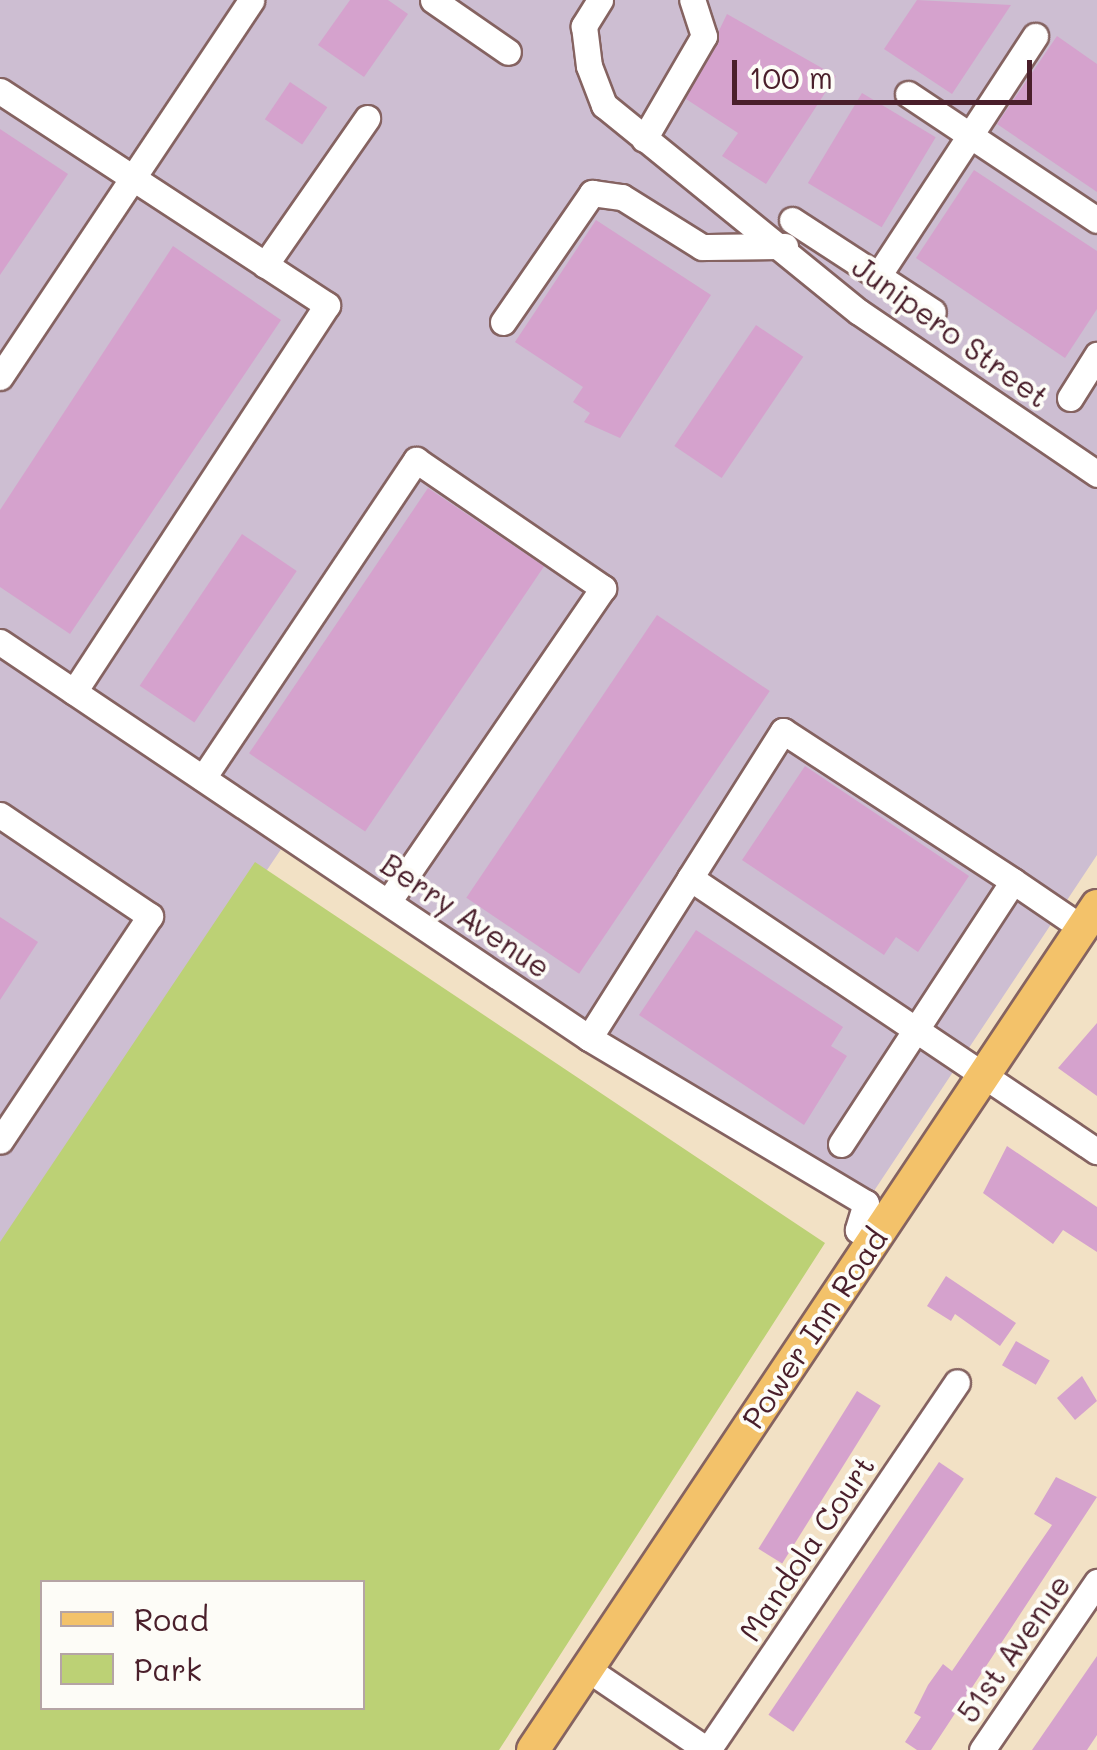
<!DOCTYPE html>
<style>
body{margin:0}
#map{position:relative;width:1097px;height:1750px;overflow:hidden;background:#f2e1c5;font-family:Mali,sans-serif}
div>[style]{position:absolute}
.industrial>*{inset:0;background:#cdbed2}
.green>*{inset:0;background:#bcd175}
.building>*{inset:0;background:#d5a2cd;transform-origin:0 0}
.roads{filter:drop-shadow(2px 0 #856361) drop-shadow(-2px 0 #856361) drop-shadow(0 2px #856361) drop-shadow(0 -2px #856361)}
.minor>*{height:25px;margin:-12.5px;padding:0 12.5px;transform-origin:12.5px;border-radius:12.5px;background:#fff}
.major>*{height:32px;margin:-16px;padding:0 16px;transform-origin:16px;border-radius:16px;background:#f3c26a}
span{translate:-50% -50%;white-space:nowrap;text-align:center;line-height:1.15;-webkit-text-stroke:8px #fdfcf7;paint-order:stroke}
.street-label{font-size:30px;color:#4a1f2b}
.legend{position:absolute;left:40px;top:1580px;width:325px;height:130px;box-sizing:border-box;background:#fdfcf7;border:2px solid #b5a4a5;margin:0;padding:12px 18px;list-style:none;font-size:30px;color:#4a1f2b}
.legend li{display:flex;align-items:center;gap:20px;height:50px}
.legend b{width:50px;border:2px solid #b5a4a5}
.scale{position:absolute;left:732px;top:60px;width:300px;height:45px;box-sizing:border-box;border:5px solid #4a1f2b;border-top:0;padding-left:12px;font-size:30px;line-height:35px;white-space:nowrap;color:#4a1f2b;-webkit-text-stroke:8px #fdfcf7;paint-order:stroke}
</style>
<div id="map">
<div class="industrial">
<i style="clip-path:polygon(0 0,1097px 0,1097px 855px,866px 1203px,294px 830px,0 1265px)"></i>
</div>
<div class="green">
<i style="clip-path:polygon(evenodd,255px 862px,825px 1243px,499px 1750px,0 1750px,0 1242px,255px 862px,42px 1582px,362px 1582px,362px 1708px,42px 1708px,42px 1582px)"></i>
</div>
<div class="building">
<i style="clip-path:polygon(350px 0,388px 0,408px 14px,364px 77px,318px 45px)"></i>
<i style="clip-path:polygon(917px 0,1011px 5px,952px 94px,884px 49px)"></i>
<i style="clip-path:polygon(727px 14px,836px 76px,766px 184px,722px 156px,738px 133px,686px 99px)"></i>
<i style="clip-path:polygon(1057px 36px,1097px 64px,1097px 192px,997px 124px)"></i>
<i style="left:290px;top:82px;width:45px;height:45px;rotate:34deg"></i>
<i style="left:862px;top:93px;width:86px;height:105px;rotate:31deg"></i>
<i style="clip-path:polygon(0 129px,68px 174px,0 275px)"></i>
<i style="clip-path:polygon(974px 170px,1097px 251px,1097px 309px,1065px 358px,916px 258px)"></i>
<i style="clip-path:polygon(596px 220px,711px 295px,620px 438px,584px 422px,590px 413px,573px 402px,583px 387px,515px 342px)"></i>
<i style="clip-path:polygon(173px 246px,281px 320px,70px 634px,0 587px,0 510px)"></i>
<i style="left:756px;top:325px;width:57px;height:146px;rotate:34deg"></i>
<i style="left:428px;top:488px;width:140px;height:320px;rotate:34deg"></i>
<i style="left:242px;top:534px;width:66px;height:183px;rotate:34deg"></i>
<i style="left:657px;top:615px;width:136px;height:341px;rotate:34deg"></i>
<i style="clip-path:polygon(805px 766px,969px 876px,918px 952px,896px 937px,884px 955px,742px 860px)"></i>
<i style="clip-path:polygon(0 917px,38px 942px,0 1000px)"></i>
<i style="clip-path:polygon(696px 930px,843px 1027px,831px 1046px,847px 1056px,804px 1125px,639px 1015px)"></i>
<i style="clip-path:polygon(1097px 1023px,1097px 1096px,1058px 1068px)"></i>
<i style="clip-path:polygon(1007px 1146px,1097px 1207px,1097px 1252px,1063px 1230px,1053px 1244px,983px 1193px)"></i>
<i style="clip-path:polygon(946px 1276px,1016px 1323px,1000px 1346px,955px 1314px,951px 1321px,927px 1306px)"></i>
<i style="left:1016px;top:1341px;width:39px;height:28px;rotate:30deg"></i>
<i style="clip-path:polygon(1082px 1376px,1097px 1401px,1075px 1420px,1057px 1398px)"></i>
<i style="left:857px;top:1391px;width:28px;height:186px;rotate:32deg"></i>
<i style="left:939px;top:1462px;width:30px;height:305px;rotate:34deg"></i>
<i style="clip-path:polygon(1056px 1477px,1097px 1497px,931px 1750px,917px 1750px,905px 1742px,921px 1717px,914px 1713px,928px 1685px,943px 1664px,952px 1671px,1052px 1525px,1034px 1514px)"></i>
<i style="clip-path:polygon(1097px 1656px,1097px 1735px,1087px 1750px,1032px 1750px)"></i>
</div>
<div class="roads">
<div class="minor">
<i style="left:433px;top:0;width:91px;rotate:34.7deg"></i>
<i style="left:600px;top:0;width:31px;rotate:122deg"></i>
<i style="left:584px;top:26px;width:40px;rotate:82.9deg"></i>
<i style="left:589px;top:66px;width:42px;rotate:69deg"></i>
<i style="left:604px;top:105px;width:328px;rotate:39.1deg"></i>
<i style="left:859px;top:312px;width:288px;rotate:34.2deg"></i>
<i style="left:0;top:91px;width:391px;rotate:33.2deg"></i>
<i style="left:327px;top:305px;width:462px;rotate:123.2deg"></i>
<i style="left:908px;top:94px;width:227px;rotate:33.7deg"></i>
<i style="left:644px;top:139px;width:119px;rotate:-59.8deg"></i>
<i style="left:704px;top:36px;width:38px;rotate:-108deg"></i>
<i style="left:792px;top:220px;width:168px;rotate:33.1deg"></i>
<i style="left:265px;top:265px;width:179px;rotate:-55.2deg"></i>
<i style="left:878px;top:276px;width:287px;rotate:-56.8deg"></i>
<i style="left:503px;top:322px;width:157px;rotate:-55.4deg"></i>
<i style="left:592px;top:193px;width:30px;rotate:8deg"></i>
<i style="left:622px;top:197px;width:94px;rotate:32deg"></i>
<i style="left:702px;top:247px;width:83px;rotate:-0.7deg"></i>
<i style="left:0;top:377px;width:453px;rotate:-56.3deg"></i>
<i style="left:1070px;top:398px;width:51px;rotate:-57.9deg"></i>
<i style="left:0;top:642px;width:710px;rotate:33.91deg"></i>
<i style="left:589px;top:1038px;width:322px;rotate:30.8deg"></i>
<i style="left:866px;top:1203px;width:28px;rotate:107deg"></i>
<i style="left:858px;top:1230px;width:18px;rotate:34deg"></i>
<i style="left:203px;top:778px;width:383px;rotate:-56.2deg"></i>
<i style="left:416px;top:460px;width:227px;rotate:34.4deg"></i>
<i style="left:603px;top:588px;width:379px;rotate:124.4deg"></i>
<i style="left:0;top:815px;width:181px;rotate:34deg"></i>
<i style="left:150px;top:916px;width:270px;rotate:123.7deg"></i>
<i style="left:690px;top:878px;width:174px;rotate:-57.7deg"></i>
<i style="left:783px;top:731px;width:275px;rotate:33.1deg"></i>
<i style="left:589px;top:1038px;width:189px;rotate:-57.7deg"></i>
<i style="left:690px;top:878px;width:490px;rotate:33.9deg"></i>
<i style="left:841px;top:1144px;width:314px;rotate:-56.8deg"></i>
<i style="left:1013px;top:881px;width:83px;rotate:34.3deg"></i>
<i style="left:586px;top:1668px;width:146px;rotate:34.1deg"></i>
<i style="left:708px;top:1750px;width:444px;rotate:-55.9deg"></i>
<i style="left:982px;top:1750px;width:204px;rotate:-55.6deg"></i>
</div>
<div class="major">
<i style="left:533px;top:1750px;width:1015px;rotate:-56.25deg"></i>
</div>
</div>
<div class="street-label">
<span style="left:951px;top:331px;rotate:36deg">Junipero Street</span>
<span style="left:466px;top:915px;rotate:34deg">Berry Avenue</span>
<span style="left:814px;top:1328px;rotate:-56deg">Power Inn Road</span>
<span style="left:806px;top:1548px;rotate:-56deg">Mandola Court</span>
<span style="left:1013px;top:1648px;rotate:-55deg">51st Avenue</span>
</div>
<ul class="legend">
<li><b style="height:12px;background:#f3c26a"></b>Road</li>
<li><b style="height:28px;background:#bcd175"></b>Park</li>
</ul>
<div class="scale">100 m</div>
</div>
